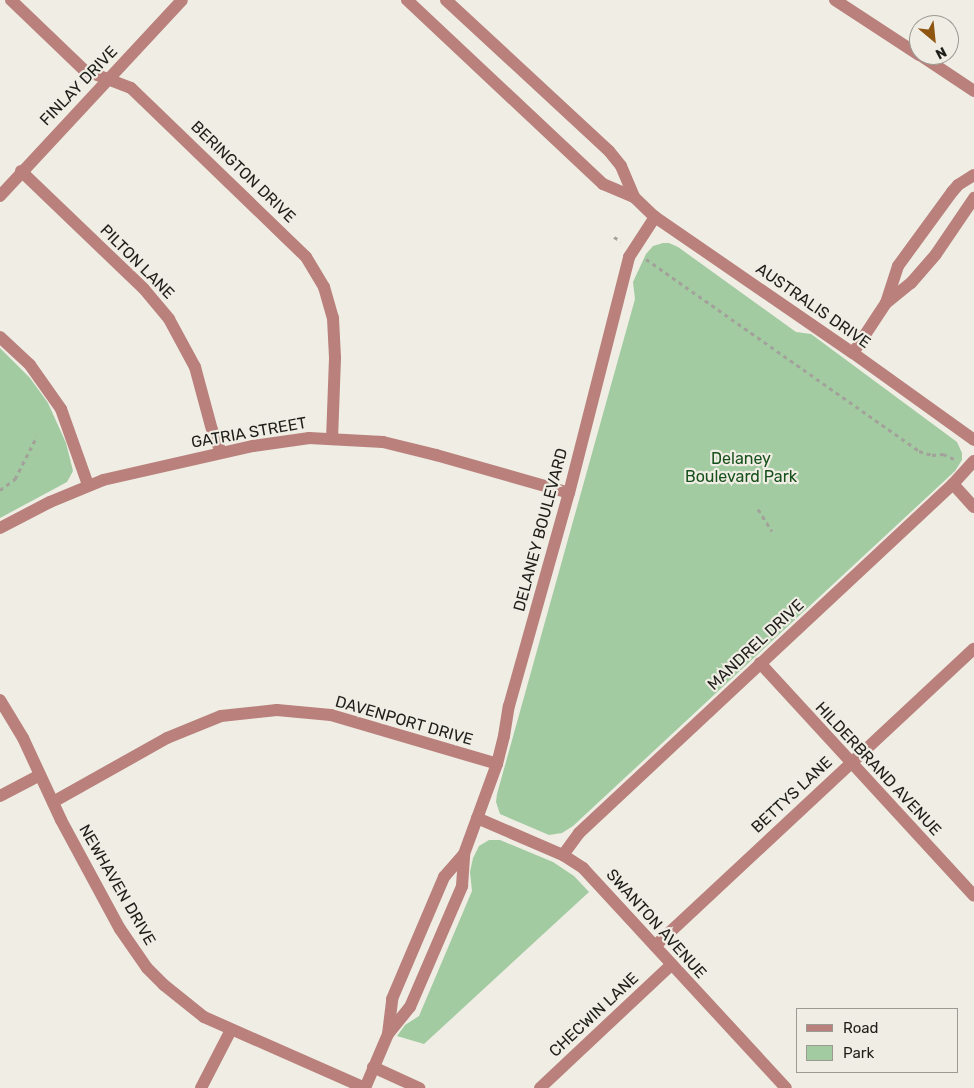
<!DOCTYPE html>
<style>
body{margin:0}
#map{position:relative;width:974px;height:1088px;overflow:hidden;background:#efede4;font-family:Rubik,sans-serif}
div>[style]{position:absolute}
.green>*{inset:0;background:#a2cba1}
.path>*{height:3px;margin-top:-1.5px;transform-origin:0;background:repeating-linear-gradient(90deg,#a2a19a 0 4px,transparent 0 8px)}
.minor>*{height:12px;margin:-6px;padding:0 6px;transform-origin:6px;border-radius:6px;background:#b9807c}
span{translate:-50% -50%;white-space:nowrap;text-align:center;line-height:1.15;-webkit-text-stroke:4.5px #efede4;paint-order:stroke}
.street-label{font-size:16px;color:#1e1e1a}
.park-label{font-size:16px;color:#16501b}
.legend{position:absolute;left:796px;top:1008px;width:162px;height:65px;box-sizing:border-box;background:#efede4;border:1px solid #9b9a93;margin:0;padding:6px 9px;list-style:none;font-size:15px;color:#1e1e1a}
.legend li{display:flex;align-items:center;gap:10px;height:25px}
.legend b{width:25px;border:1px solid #9b9a93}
.north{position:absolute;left:909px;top:15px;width:50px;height:50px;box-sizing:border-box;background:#efede4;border:1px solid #9b9a93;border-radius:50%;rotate:152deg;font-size:14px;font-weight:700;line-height:20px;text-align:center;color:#1e1e1a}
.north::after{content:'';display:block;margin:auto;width:18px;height:22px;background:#8f5611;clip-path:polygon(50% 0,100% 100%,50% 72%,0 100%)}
</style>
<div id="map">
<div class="green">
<i style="clip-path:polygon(663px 243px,669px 243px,678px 247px,796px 332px,811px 334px,957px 442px,962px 453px,962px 460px,955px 471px,573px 826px,562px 833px,549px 835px,500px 814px,496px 802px,497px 794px,635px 299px,633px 282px,646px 254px,653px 246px)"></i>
<i style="clip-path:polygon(0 348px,30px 378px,48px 403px,66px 443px,73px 471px,67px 482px,0 518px)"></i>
<i style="clip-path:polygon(489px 840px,500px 840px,553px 862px,574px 876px,589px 892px,424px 1044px,397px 1036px,405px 1025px,419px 1016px,472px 891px,470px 872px,473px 858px,479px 846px)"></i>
</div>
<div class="path">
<i style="left:614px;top:237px;width:8px;rotate:30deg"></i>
<i style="left:646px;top:259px;width:334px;rotate:35.1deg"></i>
<i style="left:919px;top:451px;width:14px;rotate:17deg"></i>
<i style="left:932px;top:455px;width:11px;rotate:-5deg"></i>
<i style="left:943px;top:454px;width:12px;rotate:24deg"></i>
<i style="left:0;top:490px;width:19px;rotate:-36deg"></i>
<i style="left:15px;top:479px;width:48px;rotate:-62.9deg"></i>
<i style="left:758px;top:509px;width:26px;rotate:58deg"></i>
</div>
<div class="minor">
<i style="left:11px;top:0;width:101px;rotate:43.8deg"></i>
<i style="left:84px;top:70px;width:50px;rotate:21deg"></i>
<i style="left:131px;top:88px;width:243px;rotate:44deg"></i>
<i style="left:306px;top:257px;width:35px;rotate:59deg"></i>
<i style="left:324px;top:287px;width:32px;rotate:74deg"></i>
<i style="left:333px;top:318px;width:40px;rotate:87.1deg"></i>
<i style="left:335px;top:358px;width:80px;rotate:92.1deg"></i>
<i style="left:407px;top:0;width:269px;rotate:43.2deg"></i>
<i style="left:603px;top:184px;width:34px;rotate:23deg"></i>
<i style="left:634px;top:197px;width:29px;rotate:44deg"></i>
<i style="left:655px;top:217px;width:240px;rotate:34.5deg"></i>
<i style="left:853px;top:353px;width:149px;rotate:35.7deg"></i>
<i style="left:446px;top:0;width:222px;rotate:42.8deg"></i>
<i style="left:609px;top:151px;width:19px;rotate:51deg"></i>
<i style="left:621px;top:166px;width:34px;rotate:67deg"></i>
<i style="left:835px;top:0;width:100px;rotate:33.2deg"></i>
<i style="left:920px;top:55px;width:65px;rotate:33.7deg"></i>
<i style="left:21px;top:171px;width:170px;rotate:43.8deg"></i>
<i style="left:144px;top:289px;width:39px;rotate:50deg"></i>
<i style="left:169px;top:319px;width:55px;rotate:61.6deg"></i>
<i style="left:195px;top:367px;width:65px;rotate:74.9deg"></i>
<i style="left:212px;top:430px;width:24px;rotate:68deg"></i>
<i style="left:0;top:196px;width:267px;rotate:-47.1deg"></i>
<i style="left:886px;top:303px;width:39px;rotate:-72deg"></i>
<i style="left:898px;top:266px;width:92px;rotate:-53.9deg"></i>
<i style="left:952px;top:192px;width:9px;rotate:-49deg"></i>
<i style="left:958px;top:185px;width:19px;rotate:-32deg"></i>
<i style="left:0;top:337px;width:41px;rotate:43deg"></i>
<i style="left:30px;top:365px;width:54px;rotate:54.8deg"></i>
<i style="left:61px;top:409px;width:81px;rotate:70.4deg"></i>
<i style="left:853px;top:353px;width:60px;rotate:-56.6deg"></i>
<i style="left:886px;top:303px;width:32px;rotate:-39deg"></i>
<i style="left:911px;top:283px;width:38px;rotate:-49deg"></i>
<i style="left:936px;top:254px;width:68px;rotate:-55.8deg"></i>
<i style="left:953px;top:484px;width:31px;rotate:48deg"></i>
<i style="left:0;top:528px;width:56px;rotate:-27.5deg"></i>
<i style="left:50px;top:502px;width:57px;rotate:-22.5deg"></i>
<i style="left:103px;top:480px;width:154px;rotate:-12.8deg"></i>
<i style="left:253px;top:446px;width:57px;rotate:-8.1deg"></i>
<i style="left:309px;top:438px;width:74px;rotate:3.1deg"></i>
<i style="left:383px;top:442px;width:55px;rotate:13.8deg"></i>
<i style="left:436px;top:455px;width:138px;rotate:15.9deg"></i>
<i style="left:760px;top:663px;width:316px;rotate:47.4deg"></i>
<i style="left:0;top:700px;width:44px;rotate:58.8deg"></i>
<i style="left:23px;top:738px;width:90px;rotate:65.1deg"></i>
<i style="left:61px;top:820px;width:124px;rotate:61.6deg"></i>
<i style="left:120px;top:929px;width:47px;rotate:55.3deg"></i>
<i style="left:147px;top:968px;width:24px;rotate:45deg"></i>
<i style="left:164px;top:985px;width:51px;rotate:38.7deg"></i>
<i style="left:204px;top:1017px;width:176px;rotate:23.8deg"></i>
<i style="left:0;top:796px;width:45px;rotate:-27.7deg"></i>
<i style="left:53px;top:802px;width:131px;rotate:-29.3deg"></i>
<i style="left:167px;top:738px;width:58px;rotate:-22.2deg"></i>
<i style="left:221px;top:716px;width:56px;rotate:-6.1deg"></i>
<i style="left:277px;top:710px;width:54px;rotate:5.3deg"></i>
<i style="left:331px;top:715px;width:173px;rotate:16.4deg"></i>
<i style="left:477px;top:818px;width:94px;rotate:23.3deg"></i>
<i style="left:563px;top:855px;width:24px;rotate:33deg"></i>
<i style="left:583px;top:868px;width:299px;rotate:47.3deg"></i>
<i style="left:563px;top:855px;width:27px;rotate:-54deg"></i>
<i style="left:579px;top:833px;width:512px;rotate:-43.02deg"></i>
<i style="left:953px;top:484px;width:31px;rotate:-48deg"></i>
<i style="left:655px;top:946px;width:436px;rotate:-43deg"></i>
<i style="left:388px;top:1034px;width:35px;rotate:-83deg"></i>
<i style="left:392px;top:999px;width:133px;rotate:-66.9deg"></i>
<i style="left:444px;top:877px;width:30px;rotate:-49deg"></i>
<i style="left:373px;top:1067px;width:51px;rotate:24.5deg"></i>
<i style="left:201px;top:1088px;width:65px;rotate:-62.7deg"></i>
<i style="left:365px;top:1088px;width:59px;rotate:-66.9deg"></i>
<i style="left:388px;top:1034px;width:35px;rotate:-51deg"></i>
<i style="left:410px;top:1007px;width:132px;rotate:-66.7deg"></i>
<i style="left:462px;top:886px;width:32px;rotate:-86deg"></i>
<i style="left:464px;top:854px;width:96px;rotate:-69.9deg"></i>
<i style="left:497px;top:764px;width:29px;rotate:-76deg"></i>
<i style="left:504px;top:736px;width:30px;rotate:-81deg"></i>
<i style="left:509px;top:706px;width:221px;rotate:-74.3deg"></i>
<i style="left:569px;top:493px;width:244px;rotate:-75.7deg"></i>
<i style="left:629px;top:257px;width:48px;rotate:-57deg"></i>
<i style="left:540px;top:1088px;width:180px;rotate:-43.2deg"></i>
</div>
<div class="street-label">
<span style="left:79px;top:86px;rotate:-46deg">FINLAY DRIVE</span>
<span style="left:243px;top:172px;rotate:44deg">BERINGTON DRIVE</span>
<span style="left:137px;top:262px;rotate:45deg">PILTON LANE</span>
<span style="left:813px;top:306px;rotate:35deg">AUSTRALIS DRIVE</span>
<span style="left:249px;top:433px;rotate:-10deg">GATRIA STREET</span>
<span style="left:541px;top:530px;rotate:-75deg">DELANEY BOULEVARD</span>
<span style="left:756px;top:645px;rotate:-43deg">MANDREL DRIVE</span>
<span style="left:404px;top:721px;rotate:16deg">DAVENPORT DRIVE</span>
<span style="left:878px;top:769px;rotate:47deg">HILDERBRAND AVENUE</span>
<span style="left:792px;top:795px;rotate:-43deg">BETTYS LANE</span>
<span style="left:117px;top:885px;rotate:60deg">NEWHAVEN DRIVE</span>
<span style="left:656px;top:924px;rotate:48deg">SWANTON AVENUE</span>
<span style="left:594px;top:1015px;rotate:-43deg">CHECWIN LANE</span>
</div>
<div class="park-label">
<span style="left:741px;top:468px">Delaney<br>Boulevard Park</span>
</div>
<ul class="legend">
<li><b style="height:6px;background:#b9807c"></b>Road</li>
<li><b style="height:14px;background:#a2cba1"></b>Park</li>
</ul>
<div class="north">N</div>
</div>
